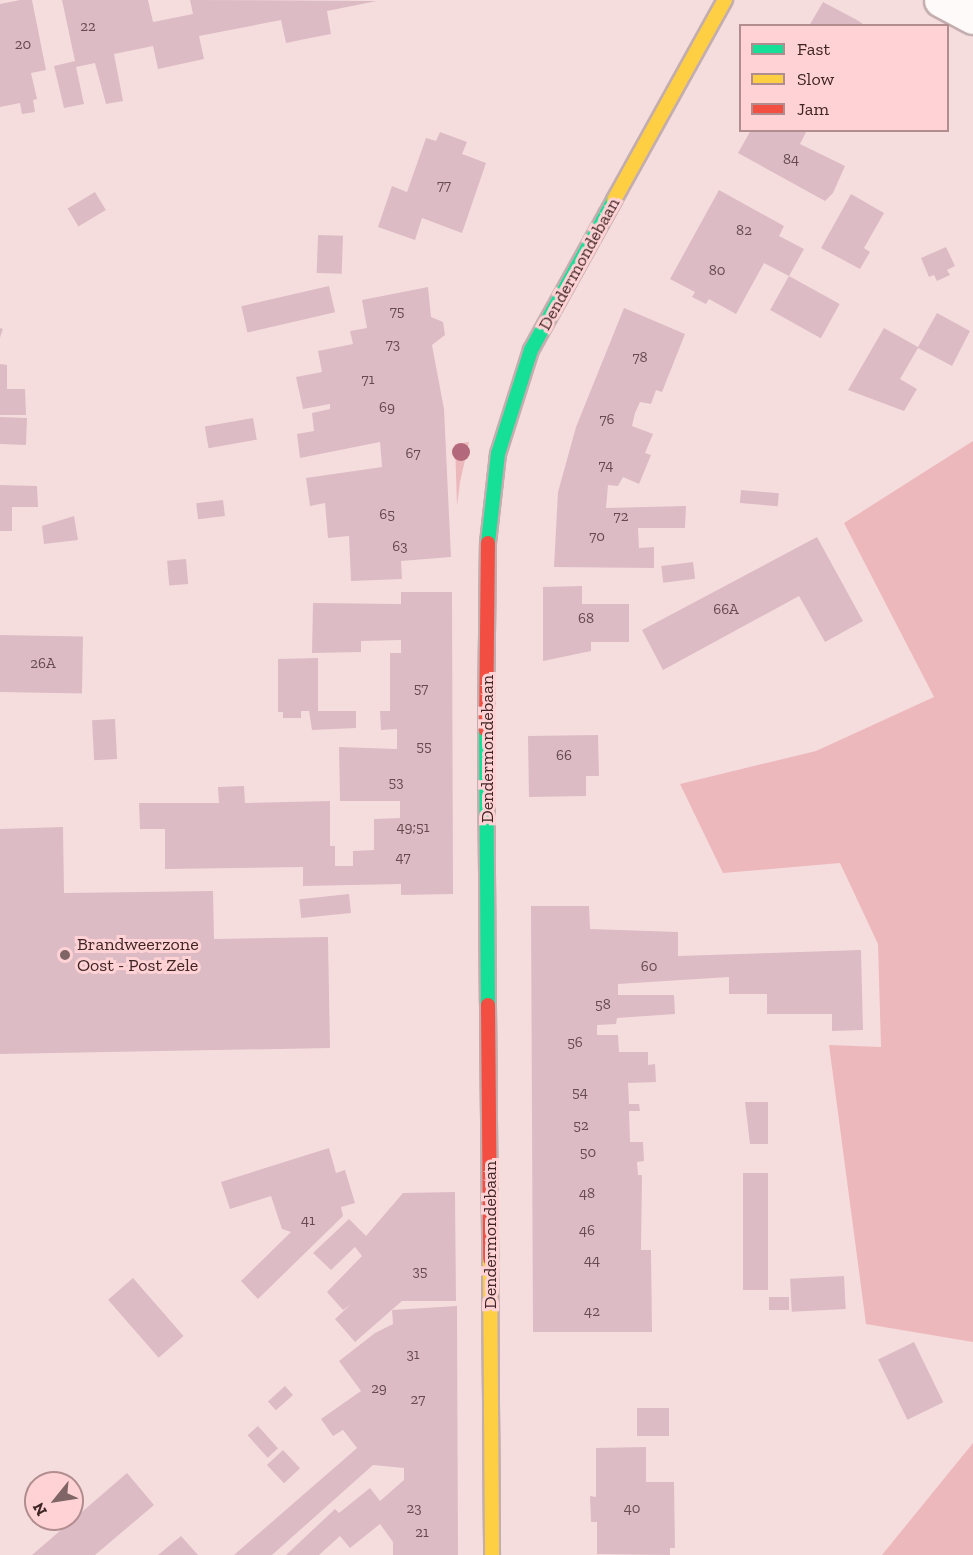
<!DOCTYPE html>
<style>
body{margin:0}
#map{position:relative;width:973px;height:1555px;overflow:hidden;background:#f5ddde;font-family:"Zilla Slab",serif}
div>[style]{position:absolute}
.green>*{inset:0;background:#edb8bc}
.building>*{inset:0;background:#dcbbc5;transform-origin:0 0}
.roads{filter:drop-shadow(2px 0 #c4adae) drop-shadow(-2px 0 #c4adae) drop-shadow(0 2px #c4adae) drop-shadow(0 -2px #c4adae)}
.street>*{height:33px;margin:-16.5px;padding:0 16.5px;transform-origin:16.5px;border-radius:16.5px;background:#fefafa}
.fast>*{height:14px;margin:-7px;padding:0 7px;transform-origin:7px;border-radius:7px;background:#16e098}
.slow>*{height:14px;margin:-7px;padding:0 7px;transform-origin:7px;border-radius:7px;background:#ffcf43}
.jam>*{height:14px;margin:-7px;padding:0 7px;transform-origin:7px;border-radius:7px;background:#f24e42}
.trees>*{width:18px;height:18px;margin:-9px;border-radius:50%;background:#b3697b}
.dots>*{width:16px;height:16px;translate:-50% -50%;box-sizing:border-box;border:3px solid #ffd3d5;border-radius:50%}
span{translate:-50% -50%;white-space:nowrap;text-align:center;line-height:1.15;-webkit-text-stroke:6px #ffd3d5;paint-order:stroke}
.number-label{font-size:15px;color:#664a4e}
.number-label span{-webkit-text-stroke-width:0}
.street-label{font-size:18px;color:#3f2426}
.poi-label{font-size:18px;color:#3f2426}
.left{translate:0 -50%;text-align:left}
.legend{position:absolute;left:739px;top:24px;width:210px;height:108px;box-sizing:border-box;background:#ffd3d5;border:2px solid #b28d8f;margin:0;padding:8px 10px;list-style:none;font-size:18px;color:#3f2426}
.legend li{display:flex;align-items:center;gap:12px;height:30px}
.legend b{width:30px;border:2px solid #b28d8f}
.north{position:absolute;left:24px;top:1471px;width:60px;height:60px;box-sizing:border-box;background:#ffd3d5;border:2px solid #b28d8f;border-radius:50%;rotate:240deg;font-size:16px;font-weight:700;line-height:24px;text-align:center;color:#3f2426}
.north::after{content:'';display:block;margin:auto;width:21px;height:27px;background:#7f6566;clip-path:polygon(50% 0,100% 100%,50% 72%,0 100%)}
</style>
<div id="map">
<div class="green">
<i style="clip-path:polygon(973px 441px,973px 1342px,866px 1324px,829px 1045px,881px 1047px,878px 944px,840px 863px,723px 873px,680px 784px,816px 751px,934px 697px,844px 523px)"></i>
<i style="clip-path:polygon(469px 442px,460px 482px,457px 506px,455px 444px)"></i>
<i style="clip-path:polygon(973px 1443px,973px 1555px,882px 1555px)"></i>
</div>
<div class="building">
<i style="clip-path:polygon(20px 0,32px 0,46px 70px,31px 73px,37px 99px,33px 100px,35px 112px,22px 114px,20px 103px,0 107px,0 4px)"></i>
<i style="clip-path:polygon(62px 0,148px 0,153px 22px,193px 14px,190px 0,377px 1px,327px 11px,331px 34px,310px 38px,286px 43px,281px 20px,199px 36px,204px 59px,158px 69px,153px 46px,114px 54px,123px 101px,106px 104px,95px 63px,76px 67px,84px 104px,64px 108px,54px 66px,75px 61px)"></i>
<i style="clip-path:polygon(823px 2px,857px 20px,866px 26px,809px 26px)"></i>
<i style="clip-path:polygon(751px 130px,807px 130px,800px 144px,845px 166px,833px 193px,825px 201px,738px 153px)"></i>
<i style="clip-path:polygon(440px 132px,467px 142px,462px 154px,486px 163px,462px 233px,422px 218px,415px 240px,378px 227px,392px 186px,407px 192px,426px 138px,436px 141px)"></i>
<i style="clip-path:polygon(719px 190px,784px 226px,779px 236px,804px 249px,789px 276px,764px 263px,736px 314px,709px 299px,706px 304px,692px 297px,695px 292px,670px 279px)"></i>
<i style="left:95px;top:192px;width:21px;height:32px;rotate:59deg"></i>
<i style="clip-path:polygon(851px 194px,884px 213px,864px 248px,870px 252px,860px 269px,821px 248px)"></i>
<i style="left:318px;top:235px;width:25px;height:38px;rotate:2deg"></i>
<i style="clip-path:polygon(946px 247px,955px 266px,947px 270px,950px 275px,937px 281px,934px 275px,929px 277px,921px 258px)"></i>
<i style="left:789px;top:276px;width:58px;height:39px;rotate:29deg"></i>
<i style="left:329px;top:286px;width:27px;height:90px;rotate:77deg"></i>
<i style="clip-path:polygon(428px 287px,431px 317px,443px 322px,445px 335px,432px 345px,444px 409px,451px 557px,401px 561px,402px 579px,351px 581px,349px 536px,328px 538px,325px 503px,310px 506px,306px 478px,382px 467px,380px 442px,300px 458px,297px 434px,314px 431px,312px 413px,330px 409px,330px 404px,303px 409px,296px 377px,322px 372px,318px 351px,353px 344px,350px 331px,367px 328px,362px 300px)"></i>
<i style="clip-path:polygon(624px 308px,685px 334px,662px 392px,656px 390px,651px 404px,640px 402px,635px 413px,632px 426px,653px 434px,645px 453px,651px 455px,639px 484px,623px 477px,618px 486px,608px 485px,606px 508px,686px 506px,685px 528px,638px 528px,639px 548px,654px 547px,654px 568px,554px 567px,558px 492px,576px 427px)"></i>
<i style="clip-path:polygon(937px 313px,970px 331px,952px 366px,918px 348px,900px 379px,917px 389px,904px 411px,848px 390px,884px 328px,918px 347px)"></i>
<i style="left:0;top:328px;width:3px;height:33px;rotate:18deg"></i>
<i style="clip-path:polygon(0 364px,7px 365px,7px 389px,25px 389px,26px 415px,0 415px)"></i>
<i style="left:0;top:417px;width:27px;height:27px;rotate:2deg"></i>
<i style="left:253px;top:418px;width:22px;height:49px;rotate:80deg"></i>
<i style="clip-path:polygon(0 485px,37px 486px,38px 507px,12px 507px,12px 531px,0 531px)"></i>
<i style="left:741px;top:490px;width:38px;height:13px;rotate:5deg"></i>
<i style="left:223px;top:500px;width:16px;height:27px;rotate:83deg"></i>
<i style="clip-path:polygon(74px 516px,78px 540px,44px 544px,42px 526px)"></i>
<i style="clip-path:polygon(817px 537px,863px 621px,825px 642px,799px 596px,663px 670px,642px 630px)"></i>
<i style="left:186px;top:559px;width:25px;height:19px;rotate:85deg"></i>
<i style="left:693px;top:562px;width:17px;height:32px;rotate:83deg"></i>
<i style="clip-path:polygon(582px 586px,582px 604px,629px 604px,629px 642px,591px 642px,591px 651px,543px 661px,543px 587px)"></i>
<i style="clip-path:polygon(401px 592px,452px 592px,453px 894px,401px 895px,401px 884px,303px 886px,303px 867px,165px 869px,165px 829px,140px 829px,139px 803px,219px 803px,218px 787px,244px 786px,245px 803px,330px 801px,330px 846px,335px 846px,335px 866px,353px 866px,353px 851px,374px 850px,374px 819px,400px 818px,400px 801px,340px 801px,339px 747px,397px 749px,397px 729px,381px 730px,380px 711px,390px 711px,390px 653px,401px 653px,401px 640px,361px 641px,361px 652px,312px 653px,313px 603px,401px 604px)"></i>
<i style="left:0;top:635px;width:83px;height:57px;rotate:1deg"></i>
<i style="clip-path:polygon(318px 658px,318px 711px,356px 711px,356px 728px,312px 730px,309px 711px,301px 711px,301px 718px,283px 718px,283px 712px,278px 712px,278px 659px)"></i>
<i style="left:115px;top:719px;width:40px;height:23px;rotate:87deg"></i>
<i style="clip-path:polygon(598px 735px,599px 776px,586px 776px,586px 796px,529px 797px,528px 736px)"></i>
<i style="clip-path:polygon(63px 827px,64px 893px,213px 891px,214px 939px,328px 937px,330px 1048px,0 1054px,0 829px)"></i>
<i style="left:349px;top:894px;width:19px;height:50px;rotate:84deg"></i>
<i style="clip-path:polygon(531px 906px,589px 906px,590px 929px,678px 932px,678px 956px,861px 950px,863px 1030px,832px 1031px,832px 1014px,767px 1014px,767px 994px,729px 994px,729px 977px,618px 984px,618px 995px,674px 995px,675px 1014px,617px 1018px,616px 1024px,597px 1025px,597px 1035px,618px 1035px,619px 1052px,648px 1052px,648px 1065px,655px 1064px,656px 1082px,628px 1083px,629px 1104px,639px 1104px,640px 1111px,629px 1111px,630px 1142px,643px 1142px,644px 1161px,637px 1162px,638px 1175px,642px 1175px,641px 1250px,651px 1250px,652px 1332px,533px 1332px)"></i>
<i style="clip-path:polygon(745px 1102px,768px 1102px,768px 1144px,750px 1144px)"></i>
<i style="clip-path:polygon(329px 1148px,336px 1173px,345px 1170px,355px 1203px,341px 1207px,343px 1216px,258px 1299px,241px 1281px,291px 1232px,282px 1229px,271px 1196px,230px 1209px,221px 1182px)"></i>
<i style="left:743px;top:1173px;width:25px;height:117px"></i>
<i style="clip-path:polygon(455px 1192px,456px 1301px,402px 1301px,355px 1342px,335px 1319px,351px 1304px,343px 1310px,327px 1292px,362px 1256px,355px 1247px,331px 1270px,313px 1253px,349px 1219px,366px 1236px,403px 1193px)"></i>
<i style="left:844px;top:1276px;width:33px;height:54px;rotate:87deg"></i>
<i style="left:133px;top:1278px;width:77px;height:33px;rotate:49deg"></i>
<i style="left:789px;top:1297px;width:13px;height:20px;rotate:90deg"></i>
<i style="clip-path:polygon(457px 1306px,458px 1555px,393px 1555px,393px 1542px,380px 1524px,350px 1548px,340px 1536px,319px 1555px,286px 1555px,335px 1509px,339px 1513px,370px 1488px,380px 1501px,404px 1480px,404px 1468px,373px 1465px,272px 1555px,234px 1555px,357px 1448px,343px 1430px,333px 1436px,321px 1419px,361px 1391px,339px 1361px,375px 1333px,393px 1324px,392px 1310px)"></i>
<i style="left:914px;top:1342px;width:67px;height:40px;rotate:64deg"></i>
<i style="left:285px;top:1386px;width:12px;height:23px;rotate:48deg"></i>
<i style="left:637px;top:1408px;width:32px;height:28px"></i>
<i style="left:258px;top:1426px;width:30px;height:14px;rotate:48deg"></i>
<i style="clip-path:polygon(646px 1447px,646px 1482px,674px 1482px,675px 1548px,670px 1548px,670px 1555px,597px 1554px,597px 1522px,591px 1522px,590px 1496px,596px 1497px,596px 1448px)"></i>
<i style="left:283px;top:1450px;width:25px;height:22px;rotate:47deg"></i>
<i style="clip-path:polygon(127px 1473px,154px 1505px,95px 1555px,32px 1555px)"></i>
<i style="clip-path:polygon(181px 1536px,198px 1555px,158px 1555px)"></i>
</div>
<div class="roads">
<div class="street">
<i style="left:941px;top:0;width:36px;rotate:28deg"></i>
</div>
<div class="fast">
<i style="left:488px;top:543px;width:90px;rotate:-83.6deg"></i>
<i style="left:498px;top:454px;width:109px;rotate:-72.4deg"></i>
<i style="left:531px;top:350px;width:171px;rotate:-61deg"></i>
<i style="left:486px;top:730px;width:275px;rotate:89.6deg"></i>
</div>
<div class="slow">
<i style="left:614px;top:200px;width:229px;rotate:-61deg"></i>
<i style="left:490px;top:1259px;width:296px;rotate:89.6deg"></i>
</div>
<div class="jam">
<i style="left:486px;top:730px;width:187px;rotate:-89.4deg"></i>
<i style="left:488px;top:1005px;width:254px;rotate:89.5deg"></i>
</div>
</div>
<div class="trees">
<i style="left:461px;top:452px"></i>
</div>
<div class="dots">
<i style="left:65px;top:955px;background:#7f6566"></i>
</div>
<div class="number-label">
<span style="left:88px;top:27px">22</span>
<span style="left:23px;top:45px">20</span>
<span style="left:791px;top:160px">84</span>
<span style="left:444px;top:186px">77</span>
<span style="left:744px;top:231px">82</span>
<span style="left:717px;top:271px">80</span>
<span style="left:397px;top:312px">75</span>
<span style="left:393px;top:345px">73</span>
<span style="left:640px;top:358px">78</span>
<span style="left:368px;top:380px">71</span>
<span style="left:387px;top:408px">69</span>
<span style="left:607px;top:420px">76</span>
<span style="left:413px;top:454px">67</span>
<span style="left:606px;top:466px">74</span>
<span style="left:387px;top:515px">65</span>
<span style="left:621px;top:517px">72</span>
<span style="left:597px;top:537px">70</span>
<span style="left:400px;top:547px">63</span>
<span style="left:726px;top:610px">66A</span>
<span style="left:586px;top:619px">68</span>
<span style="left:43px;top:664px">26A</span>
<span style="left:421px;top:689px">57</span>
<span style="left:424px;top:747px">55</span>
<span style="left:564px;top:756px">66</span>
<span style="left:396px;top:783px">53</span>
<span style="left:413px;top:828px">49;51</span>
<span style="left:403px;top:858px">47</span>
<span style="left:649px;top:967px">60</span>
<span style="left:603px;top:1005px">58</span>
<span style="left:575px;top:1043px">56</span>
<span style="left:580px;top:1093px">54</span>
<span style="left:581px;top:1126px">52</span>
<span style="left:588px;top:1153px">50</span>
<span style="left:587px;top:1194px">48</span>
<span style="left:308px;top:1221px">41</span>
<span style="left:587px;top:1231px">46</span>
<span style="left:592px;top:1261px">44</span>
<span style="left:420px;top:1272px">35</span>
<span style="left:592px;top:1312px">42</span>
<span style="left:413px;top:1355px">31</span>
<span style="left:379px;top:1389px">29</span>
<span style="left:418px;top:1400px">27</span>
<span style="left:414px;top:1509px">23</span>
<span style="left:632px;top:1509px">40</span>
<span style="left:422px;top:1533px">21</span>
</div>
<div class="street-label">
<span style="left:579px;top:264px;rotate:-61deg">Dendermondebaan</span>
<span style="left:487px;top:749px;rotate:-90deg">Dendermondebaan</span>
<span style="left:490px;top:1235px;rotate:-90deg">Dendermondebaan</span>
</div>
<div class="poi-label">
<span class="left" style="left:77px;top:955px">Brandweerzone<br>Oost - Post Zele</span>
</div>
<ul class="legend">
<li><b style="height:8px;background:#16e098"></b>Fast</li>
<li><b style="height:8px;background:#ffcf43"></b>Slow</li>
<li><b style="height:8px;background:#f24e42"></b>Jam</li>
</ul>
<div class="north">N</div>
</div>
